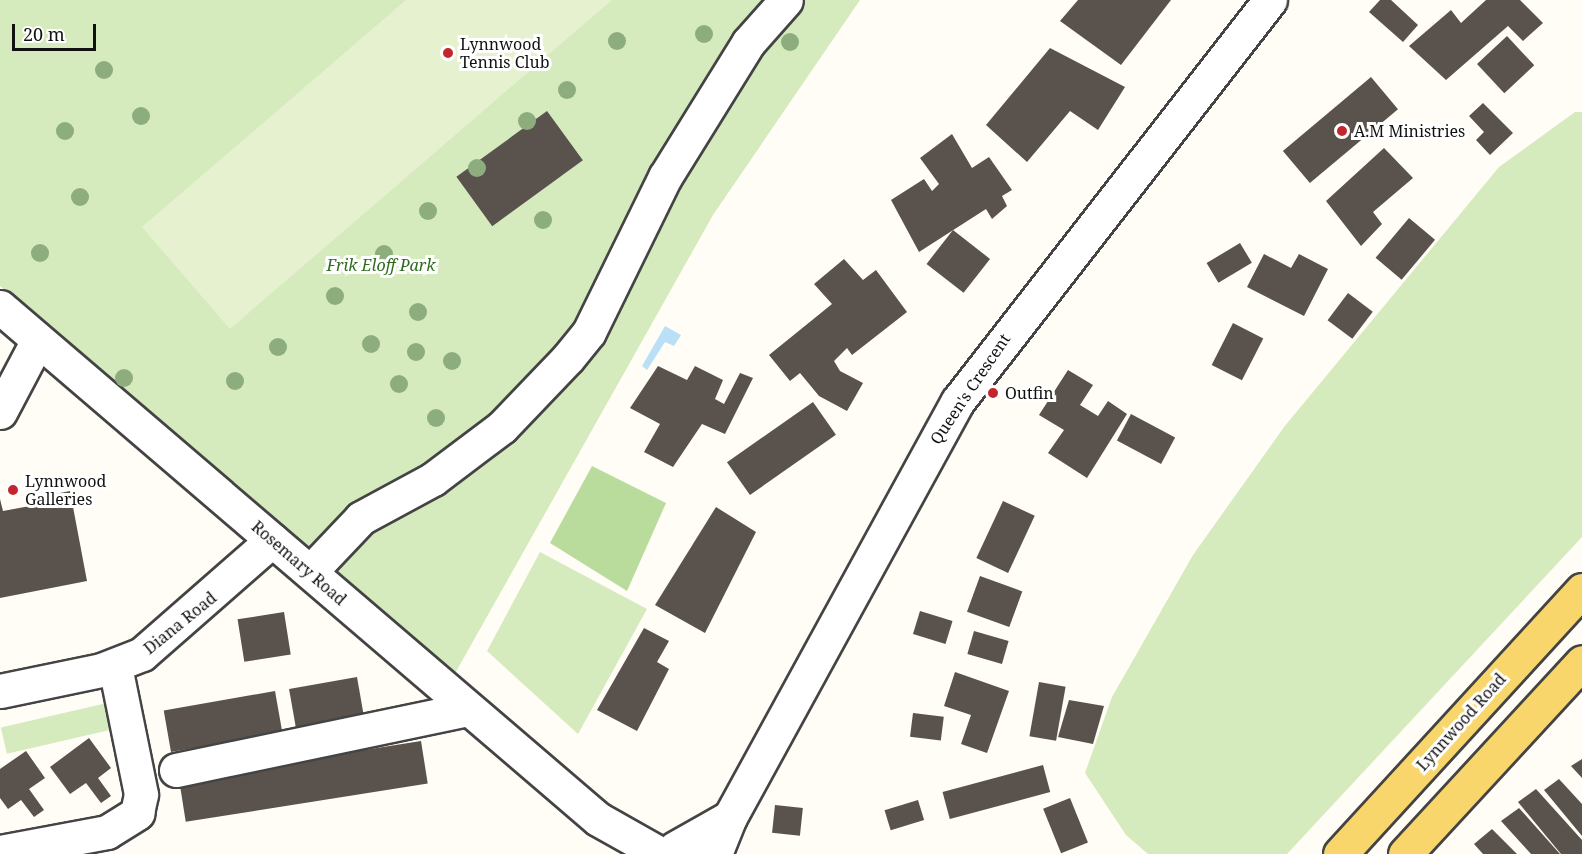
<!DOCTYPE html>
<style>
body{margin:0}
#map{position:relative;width:1582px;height:854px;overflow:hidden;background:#fffdf5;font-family:"Noto Serif",serif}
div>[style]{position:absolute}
.green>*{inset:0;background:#d5ebbd;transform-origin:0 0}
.forest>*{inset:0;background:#b9dc9c}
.pitch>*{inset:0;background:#e6f2cf}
.water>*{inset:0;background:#b9e0f7}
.building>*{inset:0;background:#5a524d;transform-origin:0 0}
.roads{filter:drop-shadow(2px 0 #444) drop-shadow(-2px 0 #444) drop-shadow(0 2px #444) drop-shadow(0 -2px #444)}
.minor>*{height:33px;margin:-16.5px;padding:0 16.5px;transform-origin:16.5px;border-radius:16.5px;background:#fff}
.major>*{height:33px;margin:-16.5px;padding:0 16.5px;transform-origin:16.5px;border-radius:16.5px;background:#f9d66b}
.trees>*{width:18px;height:18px;margin:-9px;border-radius:50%;background:#8dad7f}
.dots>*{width:16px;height:16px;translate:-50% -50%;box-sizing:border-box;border:3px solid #fff;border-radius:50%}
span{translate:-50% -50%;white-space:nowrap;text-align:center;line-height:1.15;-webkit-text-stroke:6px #fff;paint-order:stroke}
.poi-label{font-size:16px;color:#111}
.left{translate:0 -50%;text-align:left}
.park-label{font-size:16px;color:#2f6b1f;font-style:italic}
.street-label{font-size:16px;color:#111}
.scale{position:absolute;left:12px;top:24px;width:84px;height:27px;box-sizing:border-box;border:3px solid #111;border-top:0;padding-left:8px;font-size:18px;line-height:21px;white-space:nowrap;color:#111;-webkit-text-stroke:4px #fff;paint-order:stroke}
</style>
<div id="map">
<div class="green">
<i style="clip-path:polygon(0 0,860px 0,713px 215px,453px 677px,0 286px)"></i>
<i style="clip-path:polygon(1575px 112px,1582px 112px,1582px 537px,1287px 854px,1148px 854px,1126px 835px,1085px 773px,1112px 697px,1193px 555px,1284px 427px,1499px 167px)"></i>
<i style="clip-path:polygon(540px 552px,647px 609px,578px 734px,487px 651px)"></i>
<i style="left:107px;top:703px;width:27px;height:109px;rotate:77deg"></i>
</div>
<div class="forest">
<i style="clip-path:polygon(592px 466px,666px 503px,627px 591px,550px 543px)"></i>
</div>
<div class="pitch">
<i style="clip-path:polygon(406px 0,612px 0,230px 329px,142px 227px)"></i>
</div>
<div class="water">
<i style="clip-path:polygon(665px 326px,681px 335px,674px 346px,665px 342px,647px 370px,642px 366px)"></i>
</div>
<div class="building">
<i style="clip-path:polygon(1078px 0,1171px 0,1121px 65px,1060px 21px)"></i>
<i style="clip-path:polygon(1380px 0,1391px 0,1418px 25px,1403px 42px,1369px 12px)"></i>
<i style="clip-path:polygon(1486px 0,1520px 0,1543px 23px,1523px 41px,1508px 26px,1446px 80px,1409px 46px,1451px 10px,1461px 23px)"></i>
<i style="left:1507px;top:36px;width:40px;height:41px;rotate:47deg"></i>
<i style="clip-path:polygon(1050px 48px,1125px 87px,1098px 130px,1070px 111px,1027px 162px,986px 125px)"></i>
<i style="left:1371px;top:77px;width:42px;height:115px;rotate:50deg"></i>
<i style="clip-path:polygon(1483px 103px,1513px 133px,1490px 155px,1476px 140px,1484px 132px,1469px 116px)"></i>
<i style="left:547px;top:111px;width:61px;height:112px;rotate:54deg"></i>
<i style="clip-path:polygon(952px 134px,972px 168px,989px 157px,1012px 190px,1002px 196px,1007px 206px,992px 219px,986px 209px,919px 252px,891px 200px,924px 179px,932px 191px,939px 184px,920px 158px)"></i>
<i style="clip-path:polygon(1384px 148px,1413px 178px,1373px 212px,1382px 224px,1361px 246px,1326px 201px)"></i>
<i style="left:1409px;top:218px;width:34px;height:52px;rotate:40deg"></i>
<i style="left:953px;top:230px;width:47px;height:43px;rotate:38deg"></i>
<i style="left:1240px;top:243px;width:23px;height:39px;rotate:59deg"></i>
<i style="clip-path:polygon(1264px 254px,1291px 268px,1299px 254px,1328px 269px,1304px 316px,1247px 287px)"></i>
<i style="clip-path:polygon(844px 259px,863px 280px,876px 270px,907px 312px,852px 355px,847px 348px,834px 361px,840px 371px,863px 383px,847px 411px,819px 396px,800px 373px,790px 381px,769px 355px,832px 304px,814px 284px)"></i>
<i style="left:1348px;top:293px;width:31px;height:34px;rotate:37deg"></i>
<i style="left:1233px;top:323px;width:34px;height:47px;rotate:27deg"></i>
<i style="clip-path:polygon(658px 366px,687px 380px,695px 366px,723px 380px,715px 399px,724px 404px,740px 373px,753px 378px,725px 434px,702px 424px,673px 467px,644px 452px,660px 424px,630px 408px)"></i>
<i style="clip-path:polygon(1068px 370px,1093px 385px,1080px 405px,1098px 416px,1108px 401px,1127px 414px,1087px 478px,1048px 453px,1064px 430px,1039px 415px)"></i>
<i style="left:813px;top:402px;width:40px;height:105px;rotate:55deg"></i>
<i style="left:1131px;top:414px;width:50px;height:30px;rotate:28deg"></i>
<i style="clip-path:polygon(70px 491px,87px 581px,0 598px,0 499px,3px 511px,46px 503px,45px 496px)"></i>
<i style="left:1003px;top:501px;width:35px;height:63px;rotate:25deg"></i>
<i style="clip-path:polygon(716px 507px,756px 532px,705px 633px,655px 605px)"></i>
<i style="left:980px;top:576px;width:45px;height:38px;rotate:20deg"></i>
<i style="left:920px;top:611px;width:34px;height:24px;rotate:17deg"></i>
<i style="left:284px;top:612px;width:43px;height:47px;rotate:81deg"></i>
<i style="clip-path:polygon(644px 628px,669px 641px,657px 662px,669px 669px,637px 731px,597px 710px)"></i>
<i style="left:974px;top:631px;width:36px;height:24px;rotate:16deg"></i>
<i style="clip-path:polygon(955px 672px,1009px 691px,987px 753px,961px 744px,971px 715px,944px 706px)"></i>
<i style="left:357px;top:677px;width:41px;height:69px;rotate:80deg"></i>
<i style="left:1039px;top:682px;width:27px;height:55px;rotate:10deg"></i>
<i style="left:275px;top:691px;width:42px;height:113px;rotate:80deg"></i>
<i style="clip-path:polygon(1069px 700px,1104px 706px,1093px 744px,1058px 737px)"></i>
<i style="left:913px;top:713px;width:31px;height:24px;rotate:7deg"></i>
<i style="clip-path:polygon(89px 738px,111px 768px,98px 778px,111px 796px,101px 803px,86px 783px,70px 794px,50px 767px)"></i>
<i style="left:421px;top:741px;width:43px;height:245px;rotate:81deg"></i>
<i style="clip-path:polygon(26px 751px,45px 778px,29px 789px,44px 810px,34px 817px,21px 800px,8px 809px,0 798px,0 769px)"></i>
<i style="clip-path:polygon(1582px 759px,1582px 778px,1571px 766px)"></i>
<i style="left:1043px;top:765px;width:28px;height:104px;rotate:75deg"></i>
<i style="clip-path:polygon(1559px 779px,1582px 804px,1582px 836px,1544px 790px)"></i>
<i style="clip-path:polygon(1536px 789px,1582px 840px,1582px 854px,1561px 854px,1518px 802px)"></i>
<i style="left:1070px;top:798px;width:48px;height:29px;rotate:68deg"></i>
<i style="left:918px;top:800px;width:21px;height:35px;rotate:73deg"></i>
<i style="left:775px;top:805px;width:28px;height:28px;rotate:6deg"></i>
<i style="clip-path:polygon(1519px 808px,1560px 854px,1531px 854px,1501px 821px)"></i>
<i style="clip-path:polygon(1492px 829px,1517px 854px,1483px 854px,1474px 844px)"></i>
</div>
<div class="roads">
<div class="minor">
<i style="left:0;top:307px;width:787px;rotate:40.57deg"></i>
<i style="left:598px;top:819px;width:65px;rotate:29.3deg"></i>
<i style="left:0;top:412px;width:81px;rotate:-62.2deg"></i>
<i style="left:310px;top:572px;width:74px;rotate:-46.6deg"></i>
<i style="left:361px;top:518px;width:82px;rotate:-28.4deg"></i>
<i style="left:433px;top:479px;width:86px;rotate:-37deg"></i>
<i style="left:502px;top:427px;width:95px;rotate:-46.3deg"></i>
<i style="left:568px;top:358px;width:33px;rotate:-51deg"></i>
<i style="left:589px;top:332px;width:173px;rotate:-63.9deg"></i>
<i style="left:665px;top:177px;width:158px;rotate:-58.2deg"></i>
<i style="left:748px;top:43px;width:57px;rotate:-48.5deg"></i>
<i style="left:0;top:691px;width:103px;rotate:-11.7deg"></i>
<i style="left:101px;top:670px;width:44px;rotate:-21.3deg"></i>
<i style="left:142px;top:654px;width:173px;rotate:-41.2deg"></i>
<i style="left:176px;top:770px;width:299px;rotate:-11.8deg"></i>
<i style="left:675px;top:848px;width:63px;rotate:-29.4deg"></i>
<i style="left:0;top:852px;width:109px;rotate:-10.6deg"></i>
<i style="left:107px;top:832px;width:36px;rotate:-32deg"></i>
<i style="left:137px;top:813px;width:19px;rotate:-78deg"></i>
<i style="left:141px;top:794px;width:131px;rotate:-101.5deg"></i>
<i style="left:715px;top:854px;width:40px;rotate:-68deg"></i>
<i style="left:730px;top:817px;width:474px;rotate:-61.3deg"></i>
<i style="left:958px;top:401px;width:508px;rotate:-52.12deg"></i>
</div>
<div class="major">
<i style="left:1340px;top:854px;width:358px;rotate:-47.5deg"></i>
<i style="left:1405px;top:854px;width:261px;rotate:-47.3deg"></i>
</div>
</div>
<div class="trees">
<i style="left:704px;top:34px"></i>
<i style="left:617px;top:41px"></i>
<i style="left:790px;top:42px"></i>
<i style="left:104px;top:70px"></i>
<i style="left:567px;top:90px"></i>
<i style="left:141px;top:116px"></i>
<i style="left:527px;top:121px"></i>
<i style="left:65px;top:131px"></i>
<i style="left:477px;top:168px"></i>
<i style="left:80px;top:197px"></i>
<i style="left:428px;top:211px"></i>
<i style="left:543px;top:220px"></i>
<i style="left:40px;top:253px"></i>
<i style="left:384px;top:254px"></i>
<i style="left:335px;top:296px"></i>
<i style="left:418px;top:312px"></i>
<i style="left:371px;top:344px"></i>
<i style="left:278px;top:347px"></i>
<i style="left:416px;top:352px"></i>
<i style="left:452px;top:361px"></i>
<i style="left:124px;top:378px"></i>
<i style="left:235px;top:381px"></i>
<i style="left:399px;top:384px"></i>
<i style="left:436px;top:418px"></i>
</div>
<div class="dots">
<i style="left:448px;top:53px;background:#c4262e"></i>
<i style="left:1342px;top:131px;background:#c4262e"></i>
<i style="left:993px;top:393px;background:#c4262e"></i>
<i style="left:13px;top:490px;background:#c4262e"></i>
</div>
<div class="poi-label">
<span class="left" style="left:460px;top:53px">Lynnwood<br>Tennis Club</span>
<span class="left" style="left:1354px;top:131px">A.M Ministries</span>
<span class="left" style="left:1005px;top:393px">Outfin</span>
<span class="left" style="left:25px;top:490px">Lynnwood<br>Galleries</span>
</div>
<div class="park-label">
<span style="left:381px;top:265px">Frik Eloff Park</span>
</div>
<div class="street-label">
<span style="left:970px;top:389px;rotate:-56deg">Queen's Crescent</span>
<span style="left:299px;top:563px;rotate:41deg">Rosemary Road</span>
<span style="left:180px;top:623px;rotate:-39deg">Diana Road</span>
<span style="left:1461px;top:722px;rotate:-48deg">Lynnwood Road</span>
</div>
<div class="scale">20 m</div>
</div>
